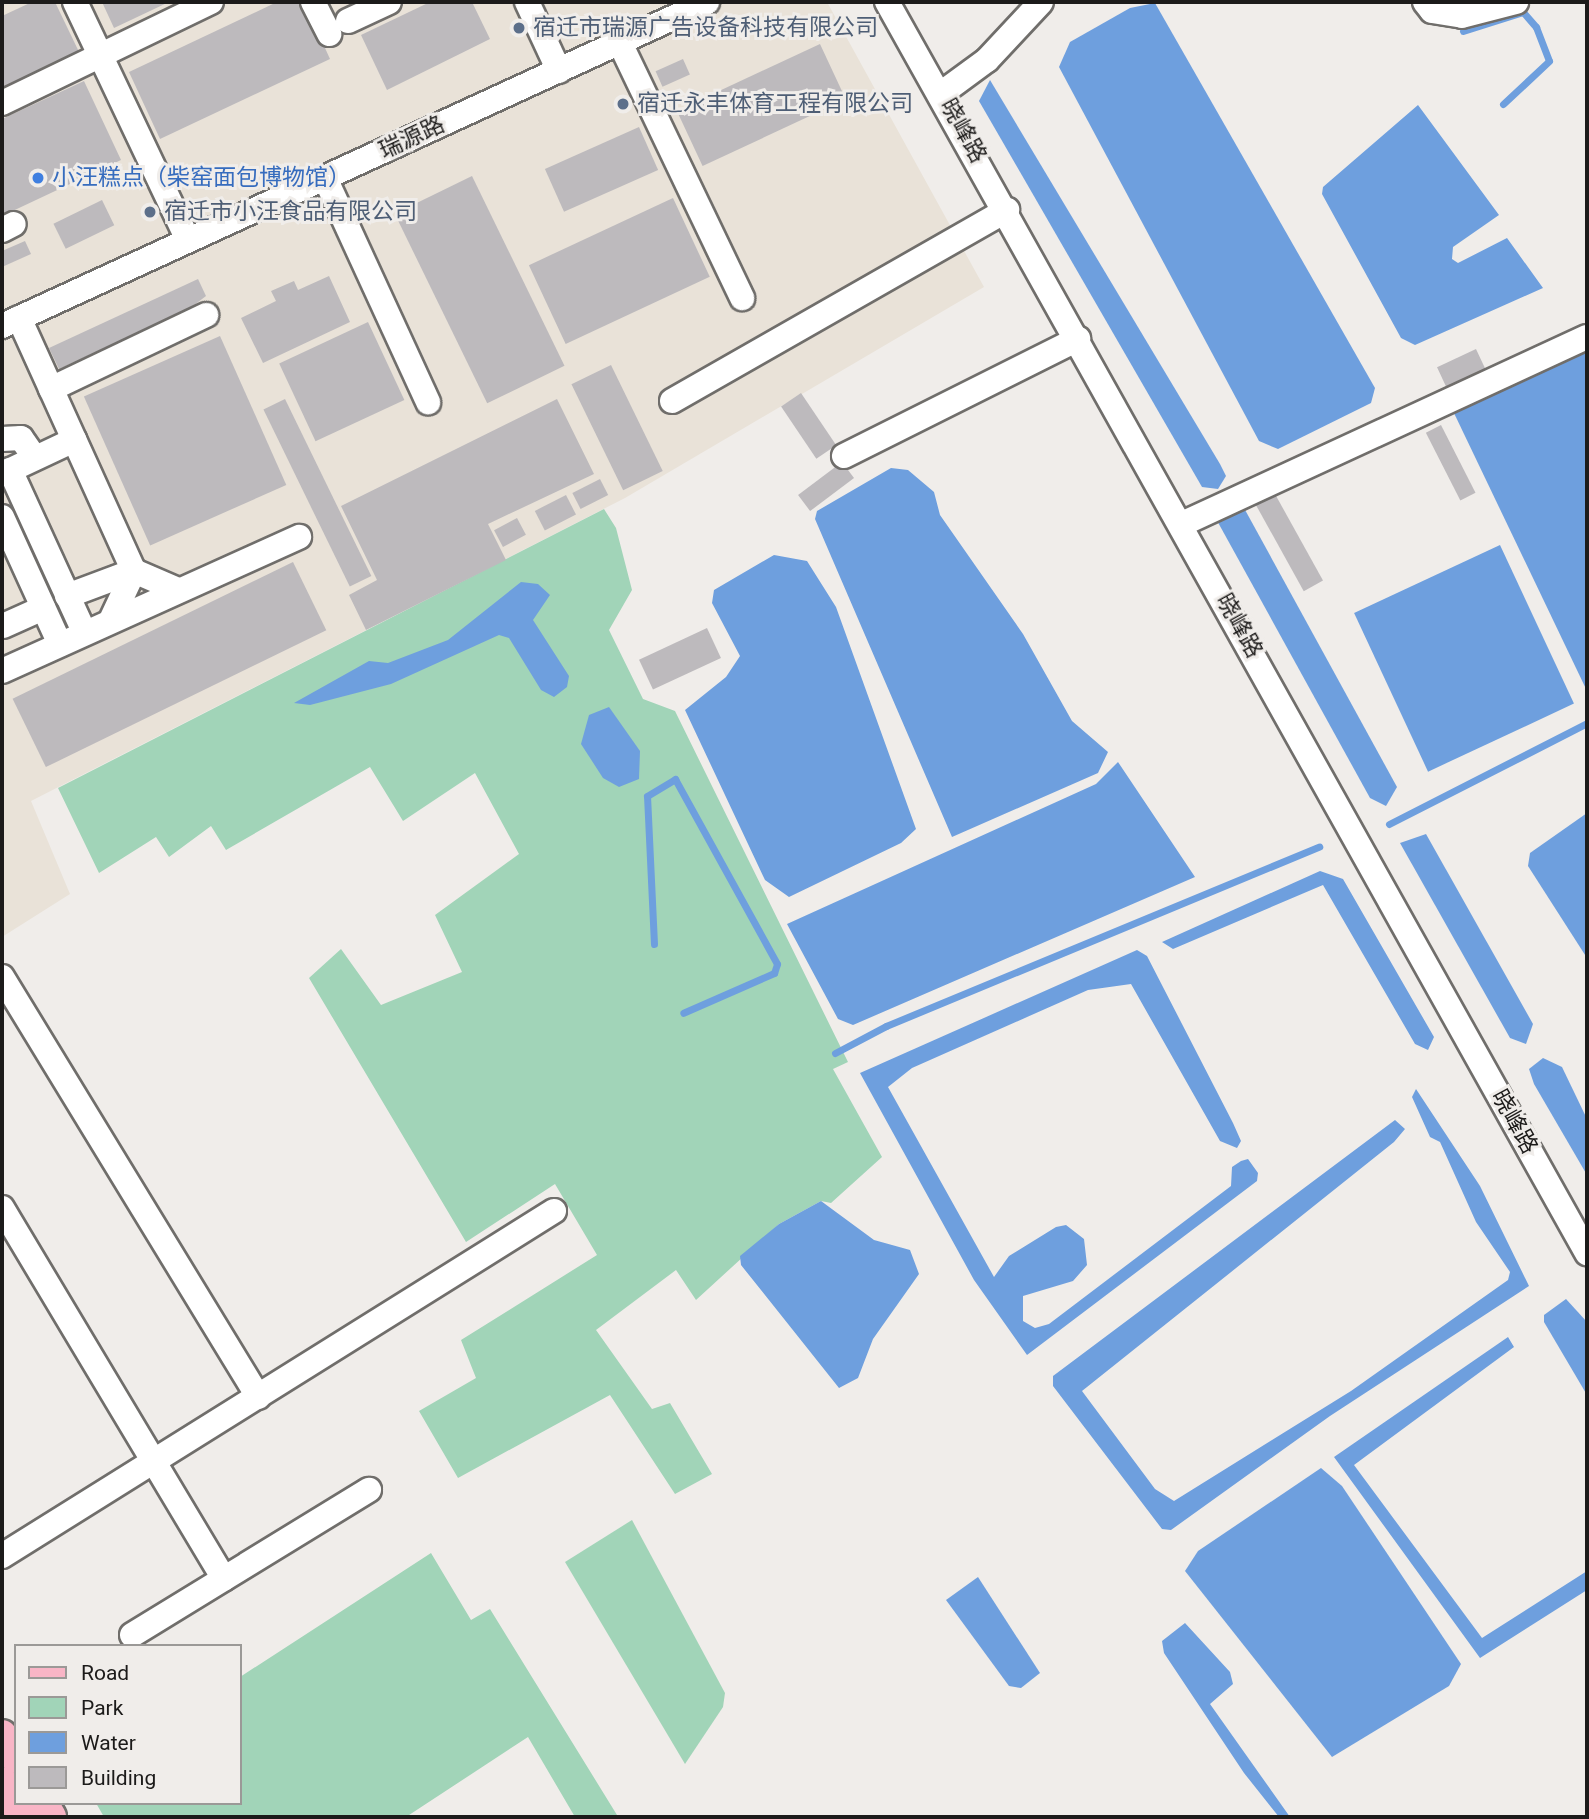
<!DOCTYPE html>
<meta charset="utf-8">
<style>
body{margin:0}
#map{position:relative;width:1589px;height:1819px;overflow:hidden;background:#f0edea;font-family:Roboto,"Noto Sans SC",sans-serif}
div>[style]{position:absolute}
.built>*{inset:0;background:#e9e2d8}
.green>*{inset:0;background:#a1d4b8}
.water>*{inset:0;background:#6e9fde;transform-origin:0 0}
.stream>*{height:7px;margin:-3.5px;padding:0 3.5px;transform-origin:3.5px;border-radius:3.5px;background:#6e9fde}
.building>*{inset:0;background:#bdbabd;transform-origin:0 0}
.roads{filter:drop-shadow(2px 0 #706e6b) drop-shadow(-2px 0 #706e6b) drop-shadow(0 2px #706e6b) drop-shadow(0 -2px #706e6b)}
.minor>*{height:24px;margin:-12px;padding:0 12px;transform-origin:12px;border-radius:12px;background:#fff}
.major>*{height:30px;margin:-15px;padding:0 15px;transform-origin:15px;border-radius:15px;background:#f9b5c6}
.dots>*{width:19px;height:19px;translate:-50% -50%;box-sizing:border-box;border:4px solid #f0edea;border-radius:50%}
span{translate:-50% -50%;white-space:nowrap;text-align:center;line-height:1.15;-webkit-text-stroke:6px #f0edea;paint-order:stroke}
.service-label{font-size:23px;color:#4e5e75}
.left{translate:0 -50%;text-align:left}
.street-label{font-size:23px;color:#1c1b1a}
.shop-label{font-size:23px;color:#366cbe}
.frame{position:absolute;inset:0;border:4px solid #1c1b1a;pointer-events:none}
.legend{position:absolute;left:14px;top:1644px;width:228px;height:161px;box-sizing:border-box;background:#f0edea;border:2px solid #9b9997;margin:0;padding:9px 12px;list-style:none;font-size:21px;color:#1c1b1a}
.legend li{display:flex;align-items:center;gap:14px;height:35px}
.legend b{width:35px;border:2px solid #9b9997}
</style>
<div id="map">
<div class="built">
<i style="clip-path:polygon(2px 2px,827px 2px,984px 287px,625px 498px,31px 801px,70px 894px,2px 937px)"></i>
</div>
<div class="green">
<i style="clip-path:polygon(604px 509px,616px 528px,632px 590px,609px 630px,643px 699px,675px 711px,848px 1062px,833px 1069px,882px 1157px,831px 1203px,821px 1201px,779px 1224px,696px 1300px,676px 1270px,596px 1330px,652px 1409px,670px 1403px,712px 1474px,675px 1494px,610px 1395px,458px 1478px,419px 1411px,476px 1378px,461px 1340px,597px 1255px,555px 1184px,466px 1242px,309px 978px,341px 949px,381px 1005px,462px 972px,435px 915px,519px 854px,475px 773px,403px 821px,370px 767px,226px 850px,211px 826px,169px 857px,156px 837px,99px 873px,58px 788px)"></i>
<i style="clip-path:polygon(632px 1520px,725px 1693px,723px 1707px,685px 1764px,565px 1562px)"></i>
<i style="clip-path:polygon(431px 1553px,471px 1620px,490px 1609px,617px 1815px,575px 1817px,528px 1737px,406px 1817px,104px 1817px,96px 1803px,240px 1803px,240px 1677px)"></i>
</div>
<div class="water">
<i style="clip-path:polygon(1155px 3px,1375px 388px,1371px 403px,1278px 449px,1259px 441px,1059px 67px,1070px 42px,1130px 8px)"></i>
<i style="clip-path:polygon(990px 80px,1220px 464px,1226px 476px,1218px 489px,1202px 487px,979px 101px)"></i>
<i style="clip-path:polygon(1418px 105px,1499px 215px,1453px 247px,1452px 259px,1458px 263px,1507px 238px,1543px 288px,1415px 345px,1401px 338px,1322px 194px,1323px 187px)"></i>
<i style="clip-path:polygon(1587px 347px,1587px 691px,1453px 411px)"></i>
<i style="clip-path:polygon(891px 468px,908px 470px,934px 492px,940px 515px,1023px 634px,1072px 721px,1108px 752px,1098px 773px,952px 837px,815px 519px,817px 511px)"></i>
<i style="clip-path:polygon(1244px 508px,1397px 787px,1386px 806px,1370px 798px,1215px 517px)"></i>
<i style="left:1500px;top:545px;width:175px;height:161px;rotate:65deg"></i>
<i style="clip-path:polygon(774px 555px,807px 561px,836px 607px,916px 829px,901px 843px,789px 897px,765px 880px,685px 710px,726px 677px,740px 656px,712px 603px,714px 590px)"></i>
<i style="clip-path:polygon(521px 582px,538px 584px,550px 595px,533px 620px,569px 676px,567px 687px,554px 697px,541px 690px,509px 638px,499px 635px,391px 684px,310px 705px,294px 703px,369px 661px,388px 663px,448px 640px)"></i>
<i style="clip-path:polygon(609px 707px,640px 751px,639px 779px,619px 787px,603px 778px,581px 744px,589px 715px)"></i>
<i style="clip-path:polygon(1118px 762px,1195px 877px,853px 1025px,838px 1019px,787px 924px,1096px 784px)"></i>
<i style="clip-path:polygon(1587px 813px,1587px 958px,1528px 866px,1530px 853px)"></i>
<i style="clip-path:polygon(1426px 834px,1533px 1024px,1526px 1044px,1510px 1038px,1400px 843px)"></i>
<i style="clip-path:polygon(1320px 871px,1343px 879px,1434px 1037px,1428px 1050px,1415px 1044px,1323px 885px,1173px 949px,1162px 942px)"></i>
<i style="clip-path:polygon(1137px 950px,1147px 956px,1233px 1123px,1241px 1141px,1237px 1148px,1220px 1141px,1131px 984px,1088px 990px,912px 1068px,888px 1087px,994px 1277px,1009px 1256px,1056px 1227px,1066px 1225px,1084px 1239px,1087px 1265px,1073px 1281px,1023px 1296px,1023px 1321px,1035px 1328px,1049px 1324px,1231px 1186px,1232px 1167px,1241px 1161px,1248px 1159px,1258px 1173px,1257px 1181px,1027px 1355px,974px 1280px,860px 1073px)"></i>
<i style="clip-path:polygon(1543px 1058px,1562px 1067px,1587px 1119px,1587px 1175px,1534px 1084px,1529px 1069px)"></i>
<i style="clip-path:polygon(1416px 1089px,1480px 1186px,1529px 1286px,1330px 1416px,1171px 1530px,1162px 1529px,1053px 1386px,1053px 1376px,1395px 1120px,1405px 1129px,1394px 1142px,1082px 1391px,1155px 1489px,1174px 1501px,1351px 1391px,1508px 1280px,1510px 1272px,1476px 1222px,1440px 1142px,1430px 1137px,1412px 1097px)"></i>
<i style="clip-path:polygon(821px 1201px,874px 1240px,910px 1250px,919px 1274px,873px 1339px,858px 1378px,839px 1388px,741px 1265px,740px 1256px,779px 1224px)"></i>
<i style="clip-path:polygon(1566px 1299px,1587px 1322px,1587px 1395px,1544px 1322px,1544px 1315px)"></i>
<i style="clip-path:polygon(1508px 1337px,1514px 1347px,1354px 1465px,1482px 1638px,1587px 1571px,1587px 1590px,1480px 1658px,1334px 1457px)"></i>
<i style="clip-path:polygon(1321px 1468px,1342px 1486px,1461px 1664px,1449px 1686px,1332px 1757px,1185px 1571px,1198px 1551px)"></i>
<i style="clip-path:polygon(978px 1577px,1040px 1673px,1021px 1688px,1009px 1686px,946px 1600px)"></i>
<i style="clip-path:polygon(1185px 1623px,1230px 1672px,1233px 1684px,1210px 1704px,1290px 1817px,1279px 1817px,1244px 1773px,1164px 1653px,1162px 1641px)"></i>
</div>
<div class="stream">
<i style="left:1463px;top:31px;width:63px;rotate:-17.6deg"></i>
<i style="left:1523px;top:12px;width:20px;rotate:49deg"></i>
<i style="left:1536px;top:27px;width:36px;rotate:69deg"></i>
<i style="left:1549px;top:61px;width:63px;rotate:136.9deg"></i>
<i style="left:1389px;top:824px;width:222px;rotate:-27deg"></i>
<i style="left:654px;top:944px;width:148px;rotate:-92.7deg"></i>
<i style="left:647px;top:796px;width:33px;rotate:-31deg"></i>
<i style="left:675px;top:779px;width:211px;rotate:61.1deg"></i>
<i style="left:777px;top:964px;width:9px;rotate:108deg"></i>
<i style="left:774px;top:973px;width:99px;rotate:156.3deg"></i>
<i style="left:835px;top:1053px;width:58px;rotate:-27.9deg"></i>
<i style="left:886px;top:1026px;width:469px;rotate:-22.5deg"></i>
</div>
<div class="building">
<i style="clip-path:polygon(32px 2px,55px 2px,80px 54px,2px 92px,2px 16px)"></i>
<i style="clip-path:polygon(102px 2px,169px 2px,114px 28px)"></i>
<i style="clip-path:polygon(277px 2px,304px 2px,330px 59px,160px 139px,129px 72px)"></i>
<i style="clip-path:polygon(430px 2px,472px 2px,490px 39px,387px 90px,361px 35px)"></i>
<i style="left:820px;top:44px;width:61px;height:158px;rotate:65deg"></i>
<i style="left:683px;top:59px;width:17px;height:30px;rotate:66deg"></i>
<i style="clip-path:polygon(84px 81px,121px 160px,2px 216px,2px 119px)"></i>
<i style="left:639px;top:127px;width:47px;height:103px;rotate:66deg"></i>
<i style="left:472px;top:176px;width:211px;height:86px;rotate:64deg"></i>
<i style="left:673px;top:198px;width:87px;height:159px;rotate:65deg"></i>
<i style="left:102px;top:200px;width:28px;height:54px;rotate:64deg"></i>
<i style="clip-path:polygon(25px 241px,31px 254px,2px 267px,2px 251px)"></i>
<i style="clip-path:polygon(329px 276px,350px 322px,263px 363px,241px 318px,276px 301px,271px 291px,294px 281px,298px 290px)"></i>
<i style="clip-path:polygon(198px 279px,206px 296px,189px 309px,59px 369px,49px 348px)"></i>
<i style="left:368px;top:322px;width:86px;height:98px;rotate:65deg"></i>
<i style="left:220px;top:336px;width:163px;height:149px;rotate:66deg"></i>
<i style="left:1476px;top:349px;width:23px;height:43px;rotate:65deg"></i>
<i style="left:611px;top:365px;width:118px;height:44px;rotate:64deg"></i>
<i style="left:801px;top:393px;width:63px;height:24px;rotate:56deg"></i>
<i style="left:285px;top:399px;width:197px;height:24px;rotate:64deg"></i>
<i style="clip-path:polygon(557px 399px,594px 474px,488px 524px,506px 560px,366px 630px,349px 595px,377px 580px,341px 506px)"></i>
<i style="left:1441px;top:425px;width:76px;height:17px;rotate:63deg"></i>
<i style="left:842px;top:462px;width:20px;height:55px;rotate:53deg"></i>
<i style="left:600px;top:479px;width:18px;height:31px;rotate:63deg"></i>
<i style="left:1275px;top:494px;width:99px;height:22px;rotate:61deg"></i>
<i style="left:566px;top:495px;width:22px;height:35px;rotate:63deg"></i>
<i style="left:517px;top:518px;width:19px;height:26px;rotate:62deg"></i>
<i style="left:293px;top:562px;width:76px;height:312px;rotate:64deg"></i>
<i style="left:707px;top:628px;width:33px;height:75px;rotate:65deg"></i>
</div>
<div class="roads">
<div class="minor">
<i style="left:75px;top:2px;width:263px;rotate:64.6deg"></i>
<i style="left:313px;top:2px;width:36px;rotate:63deg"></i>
<i style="left:527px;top:2px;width:76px;rotate:65.1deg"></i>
<i style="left:887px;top:2px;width:1434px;rotate:60.77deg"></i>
<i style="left:1425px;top:2px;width:11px;rotate:52deg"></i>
<i style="left:1432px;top:11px;width:30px;rotate:9deg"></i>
<i style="left:1462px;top:16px;width:56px;rotate:-14.5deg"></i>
<i style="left:348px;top:21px;width:45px;rotate:-24.9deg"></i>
<i style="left:620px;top:43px;width:283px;rotate:64.4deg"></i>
<i style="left:942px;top:93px;width:56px;rotate:-36.3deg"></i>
<i style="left:987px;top:60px;width:79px;rotate:-47deg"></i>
<i style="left:2px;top:103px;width:232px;rotate:-25.8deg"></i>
<i style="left:325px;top:178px;width:247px;rotate:65.3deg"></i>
<i style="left:2px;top:230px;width:13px;rotate:-27deg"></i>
<i style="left:19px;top:318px;width:278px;rotate:65.6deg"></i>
<i style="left:134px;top:571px;width:54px;rotate:115.1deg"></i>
<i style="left:2px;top:326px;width:776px;rotate:-24.68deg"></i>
<i style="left:51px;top:389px;width:172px;rotate:-25.5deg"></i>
<i style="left:672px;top:401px;width:386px;rotate:-29.7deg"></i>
<i style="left:2px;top:439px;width:19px;rotate:-3deg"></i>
<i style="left:21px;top:438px;width:24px;rotate:55deg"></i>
<i style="left:844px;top:456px;width:262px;rotate:-26.6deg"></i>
<i style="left:10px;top:470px;width:178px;rotate:65.4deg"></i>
<i style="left:2px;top:474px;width:80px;rotate:-25.3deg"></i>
<i style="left:2px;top:517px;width:140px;rotate:65.5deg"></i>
<i style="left:1182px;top:524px;width:446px;rotate:-24.8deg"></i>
<i style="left:67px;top:596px;width:72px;rotate:-20.5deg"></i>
<i style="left:134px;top:571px;width:48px;rotate:23.4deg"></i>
<i style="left:3px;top:626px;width:44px;rotate:-24.2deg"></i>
<i style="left:2px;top:671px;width:326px;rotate:-24.3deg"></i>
<i style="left:2px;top:977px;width:492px;rotate:58.6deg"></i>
<i style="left:2px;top:1208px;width:432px;rotate:59.1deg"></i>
<i style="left:2px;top:1556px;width:651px;rotate:-32.01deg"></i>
<i style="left:132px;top:1635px;width:278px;rotate:-31.5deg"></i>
</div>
<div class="major">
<i style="left:2px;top:1735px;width:27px;rotate:59deg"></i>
<i style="left:2px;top:1782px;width:41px;rotate:59deg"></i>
<i style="left:43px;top:1803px;width:16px;rotate:60deg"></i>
</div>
</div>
<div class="dots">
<i style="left:519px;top:28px;background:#5c6f8a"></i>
<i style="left:623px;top:104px;background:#5c6f8a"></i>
<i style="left:38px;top:178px;background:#3f7fe0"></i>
<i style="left:150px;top:212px;background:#5c6f8a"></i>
</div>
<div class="service-label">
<span class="left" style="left:533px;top:28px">宿迁市瑞源广告设备科技有限公司</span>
<span class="left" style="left:637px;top:104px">宿迁永丰体育工程有限公司</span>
<span class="left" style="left:164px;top:212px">宿迁市小汪食品有限公司</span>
</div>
<div class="street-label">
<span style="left:963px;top:131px;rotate:61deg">晓峰路</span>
<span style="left:412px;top:138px;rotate:-25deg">瑞源路</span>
<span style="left:1239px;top:626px;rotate:61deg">晓峰路</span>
<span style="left:1514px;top:1122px;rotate:61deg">晓峰路</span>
</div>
<div class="shop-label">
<span class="left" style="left:52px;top:178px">小汪糕点（柴窑面包博物馆）</span>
</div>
<div class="frame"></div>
<ul class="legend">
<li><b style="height:9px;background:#f9b5c6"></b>Road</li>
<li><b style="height:19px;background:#a1d4b8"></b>Park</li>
<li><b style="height:19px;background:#6e9fde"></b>Water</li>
<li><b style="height:19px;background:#bdbabd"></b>Building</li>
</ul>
</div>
